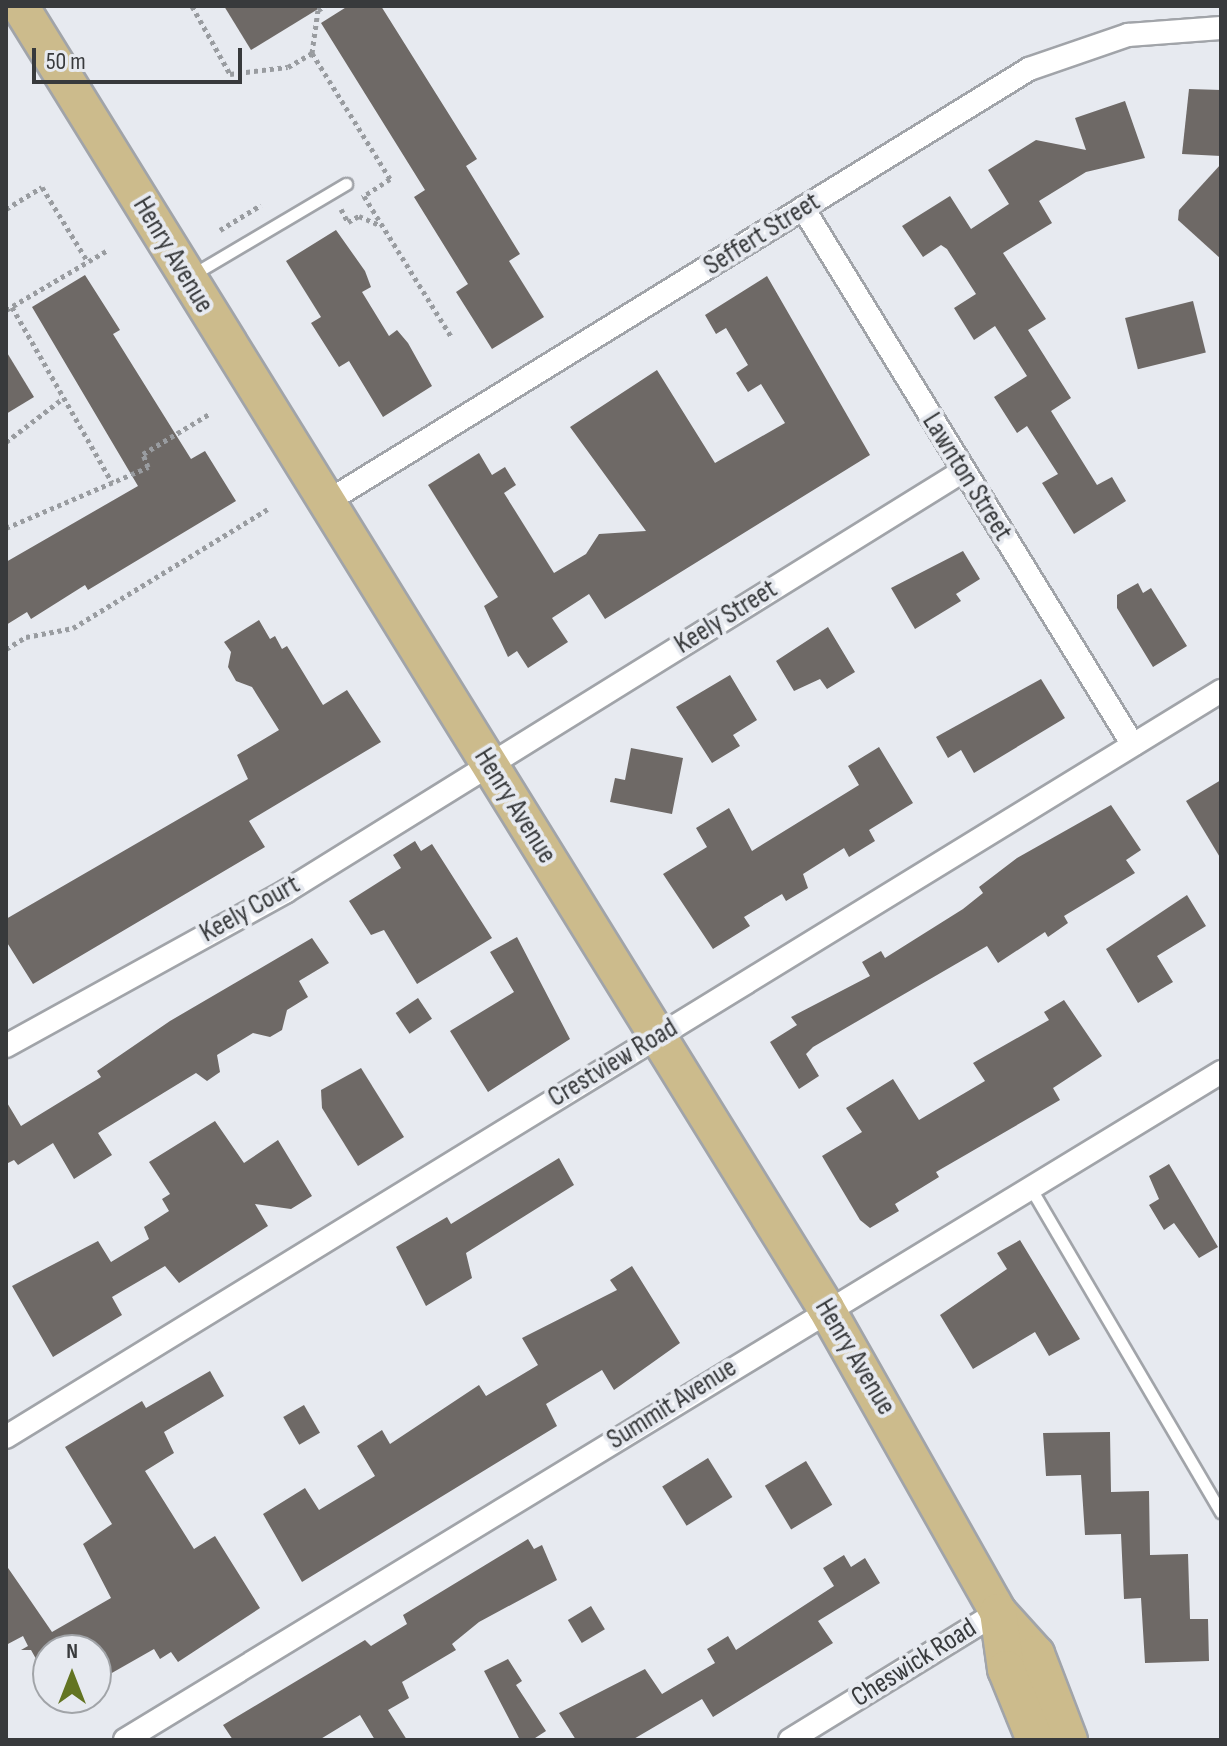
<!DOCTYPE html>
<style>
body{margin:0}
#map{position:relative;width:1227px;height:1746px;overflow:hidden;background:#e7eaf0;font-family:"Sofia Sans Condensed",sans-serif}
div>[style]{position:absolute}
.building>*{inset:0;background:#6e6966;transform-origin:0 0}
.path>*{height:5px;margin-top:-2.5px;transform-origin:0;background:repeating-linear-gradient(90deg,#999ca0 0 4px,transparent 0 8px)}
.roads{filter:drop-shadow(2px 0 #a1a4a9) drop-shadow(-2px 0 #a1a4a9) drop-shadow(0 2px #a1a4a9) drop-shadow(0 -2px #a1a4a9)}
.service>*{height:11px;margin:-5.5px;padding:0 5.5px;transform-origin:5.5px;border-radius:5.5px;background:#fff}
.minor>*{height:22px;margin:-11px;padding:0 11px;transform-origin:11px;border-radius:11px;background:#fff}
.primary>*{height:36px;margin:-18px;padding:0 18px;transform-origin:18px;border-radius:18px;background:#ccbb8c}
span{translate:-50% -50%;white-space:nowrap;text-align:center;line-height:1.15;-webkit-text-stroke:8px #e7eaf0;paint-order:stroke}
.street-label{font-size:28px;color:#383a3c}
.frame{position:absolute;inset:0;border:8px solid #383a3c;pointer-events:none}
.north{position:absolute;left:32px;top:1634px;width:80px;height:80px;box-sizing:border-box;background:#e7eaf0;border:2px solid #a1a4a8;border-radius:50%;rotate:0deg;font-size:22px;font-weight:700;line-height:32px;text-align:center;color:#383a3c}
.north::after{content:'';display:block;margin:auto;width:28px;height:36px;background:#637422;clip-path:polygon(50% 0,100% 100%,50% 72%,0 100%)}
.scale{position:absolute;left:32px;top:48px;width:210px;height:36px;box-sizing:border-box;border:4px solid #383a3c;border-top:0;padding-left:10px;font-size:24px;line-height:28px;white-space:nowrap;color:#383a3c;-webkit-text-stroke:6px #e7eaf0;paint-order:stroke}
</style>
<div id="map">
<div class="building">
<i style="clip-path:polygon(224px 6px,323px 6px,251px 50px)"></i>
<i style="clip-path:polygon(348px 6px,381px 6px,477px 159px,466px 166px,520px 254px,509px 261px,544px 317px,492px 349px,456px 292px,468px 284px,414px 197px,425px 190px,321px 23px)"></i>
<i style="clip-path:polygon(1189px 89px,1221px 90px,1221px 156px,1182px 154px)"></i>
<i style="clip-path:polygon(1125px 101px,1145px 158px,1086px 172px,1039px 201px,1052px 223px,1003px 253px,1046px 319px,1028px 330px,1071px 398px,1051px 411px,1097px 485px,1112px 477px,1126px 501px,1074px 534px,1042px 483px,1058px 474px,1027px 426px,1017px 433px,994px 397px,1027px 376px,995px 326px,974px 340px,954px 308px,976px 294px,947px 249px,941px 245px,923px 257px,902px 226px,950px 196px,971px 229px,1009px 204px,988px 170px,1036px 140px,1086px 150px,1075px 118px)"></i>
<i style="clip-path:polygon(1221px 164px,1221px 259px,1178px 220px,1179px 210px)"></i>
<i style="clip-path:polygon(336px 230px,365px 271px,371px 287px,362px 292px,389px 336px,397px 330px,408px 343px,432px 386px,383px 417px,349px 361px,339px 367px,311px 323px,321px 317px,286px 261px)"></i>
<i style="clip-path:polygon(85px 275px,120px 330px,113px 334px,191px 459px,205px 451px,236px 501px,88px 590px,85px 585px,31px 619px,27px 612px,6px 625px,6px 562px,138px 486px,32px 307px)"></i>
<i style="clip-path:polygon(767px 276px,870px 455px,605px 619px,589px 594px,552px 618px,568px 642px,528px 668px,517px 651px,508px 657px,484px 606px,498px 597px,428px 485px,479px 453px,492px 475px,505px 467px,516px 485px,504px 493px,554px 573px,586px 554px,599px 534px,646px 531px,570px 427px,657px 370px,715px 463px,785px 423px,761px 384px,748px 392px,736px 373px,748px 365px,726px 328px,716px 334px,705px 315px)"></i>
<i style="left:1193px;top:301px;width:53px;height:70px;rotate:76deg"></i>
<i style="clip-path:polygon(6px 351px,34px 397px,6px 414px)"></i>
<i style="clip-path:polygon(963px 551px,980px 579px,956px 594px,961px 601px,915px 629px,891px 588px)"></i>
<i style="clip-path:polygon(1138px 583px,1143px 593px,1151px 588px,1187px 646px,1153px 667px,1117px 608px,1117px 595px)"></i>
<i style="clip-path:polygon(259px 620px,270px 639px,275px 636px,282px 649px,287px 646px,323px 705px,347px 690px,381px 742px,249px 821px,265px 847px,33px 984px,6px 941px,6px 919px,248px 779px,237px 755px,279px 730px,252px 687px,236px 681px,228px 667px,231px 652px,224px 642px)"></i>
<i style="clip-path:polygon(828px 627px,855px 672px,827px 689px,820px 679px,794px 691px,776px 661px)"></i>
<i style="clip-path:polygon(730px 675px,757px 720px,733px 735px,740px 746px,712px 763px,676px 707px)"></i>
<i style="clip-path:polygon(1041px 679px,1065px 718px,974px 773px,961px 750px,948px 758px,936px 737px)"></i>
<i style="clip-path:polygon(879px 747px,913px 803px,869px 830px,875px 841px,849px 857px,844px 848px,803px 874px,808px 888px,786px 901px,782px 894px,744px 917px,750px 926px,713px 949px,663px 874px,707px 847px,696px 828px,729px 808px,752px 851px,859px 785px,848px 766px)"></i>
<i style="clip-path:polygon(631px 748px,683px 758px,672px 814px,610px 802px,615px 778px,625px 780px)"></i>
<i style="clip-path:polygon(1221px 780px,1221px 859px,1186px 801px)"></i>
<i style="clip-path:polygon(1111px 805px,1141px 850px,1126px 860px,1135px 873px,1064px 916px,1068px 923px,1048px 937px,1045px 932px,998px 963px,987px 946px,813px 1047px,806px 1054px,819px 1076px,799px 1089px,770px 1042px,797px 1025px,791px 1017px,870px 976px,862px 962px,881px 951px,885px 958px,963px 909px,983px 893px,979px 887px,1017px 858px)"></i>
<i style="clip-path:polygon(415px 841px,421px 851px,432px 844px,492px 938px,417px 984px,384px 930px,371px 935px,349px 901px,401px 868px,393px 855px)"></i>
<i style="clip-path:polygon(1187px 895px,1206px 926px,1157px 956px,1173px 982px,1138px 1003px,1106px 949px)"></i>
<i style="clip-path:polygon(517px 937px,570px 1039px,488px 1092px,450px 1031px,514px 992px,490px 952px)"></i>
<i style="clip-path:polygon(312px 938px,329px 963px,299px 981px,308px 997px,287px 1010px,282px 1030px,270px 1037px,253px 1033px,217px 1055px,220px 1072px,207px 1081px,196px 1073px,98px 1133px,112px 1155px,74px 1179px,53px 1143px,18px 1165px,14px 1160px,6px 1164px,6px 1101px,21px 1126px,101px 1077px,97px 1071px,170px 1021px)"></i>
<i style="left:418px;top:998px;width:25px;height:27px;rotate:56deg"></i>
<i style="clip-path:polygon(1064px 1000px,1102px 1056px,1053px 1088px,1060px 1100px,936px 1172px,939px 1177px,895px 1204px,899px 1211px,870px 1228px,860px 1220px,822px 1156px,862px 1132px,846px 1108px,893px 1079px,919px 1120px,985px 1081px,973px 1063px,1049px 1020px,1044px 1012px)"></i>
<i style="clip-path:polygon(361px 1068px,404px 1137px,358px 1166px,322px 1108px,321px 1090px)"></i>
<i style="clip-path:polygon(215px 1121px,244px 1163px,278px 1140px,312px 1196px,291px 1209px,255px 1204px,268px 1226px,179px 1283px,165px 1266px,112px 1297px,122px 1315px,53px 1357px,12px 1286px,98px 1241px,111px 1262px,149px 1239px,144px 1227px,169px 1211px,162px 1199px,170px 1194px,149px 1162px)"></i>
<i style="clip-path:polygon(559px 1158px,574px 1185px,466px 1253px,472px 1278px,426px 1306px,396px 1247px,447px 1217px,451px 1224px)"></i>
<i style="clip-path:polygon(1169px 1164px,1218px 1247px,1199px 1258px,1174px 1223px,1164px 1230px,1149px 1205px,1159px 1199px,1149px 1176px)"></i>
<i style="clip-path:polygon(1020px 1240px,1080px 1339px,1049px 1356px,1035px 1332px,973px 1369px,940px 1315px,1007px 1269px,997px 1253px)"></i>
<i style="clip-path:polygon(632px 1266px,680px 1343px,614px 1390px,602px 1370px,546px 1404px,557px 1426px,302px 1582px,263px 1514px,305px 1488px,319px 1510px,375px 1476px,357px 1446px,382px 1430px,390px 1444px,479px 1385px,486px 1396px,538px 1365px,522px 1338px,617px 1290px,610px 1280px)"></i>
<i style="clip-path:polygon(210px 1371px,224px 1396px,164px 1432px,174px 1453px,145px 1471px,194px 1549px,215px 1536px,260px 1608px,178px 1662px,171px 1652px,160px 1659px,154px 1649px,96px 1682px,96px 1650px,48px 1650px,48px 1680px,31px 1650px,21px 1650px,28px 1646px,23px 1636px,6px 1645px,6px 1565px,52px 1632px,111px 1598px,83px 1544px,112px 1524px,65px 1447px,142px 1401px,146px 1408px)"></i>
<i style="left:304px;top:1405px;width:32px;height:24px;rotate:60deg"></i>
<i style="clip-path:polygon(1110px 1432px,1111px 1492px,1149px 1491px,1150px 1555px,1188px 1554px,1190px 1619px,1208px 1619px,1209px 1661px,1145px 1663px,1141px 1598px,1124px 1599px,1121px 1534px,1085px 1535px,1081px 1475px,1046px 1476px,1043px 1433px)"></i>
<i style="left:708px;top:1458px;width:46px;height:54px;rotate:58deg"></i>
<i style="left:806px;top:1461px;width:51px;height:48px;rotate:59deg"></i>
<i style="clip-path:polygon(528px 1539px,534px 1549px,542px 1545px,557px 1580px,479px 1622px,452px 1644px,456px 1650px,402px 1682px,409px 1698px,388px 1710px,407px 1740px,375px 1740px,360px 1715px,319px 1740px,233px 1740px,223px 1725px,365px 1640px,371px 1646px,407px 1624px,403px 1615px)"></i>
<i style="clip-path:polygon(844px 1555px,851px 1567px,865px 1558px,880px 1583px,818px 1621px,833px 1643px,713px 1717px,702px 1699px,632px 1740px,576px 1740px,559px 1713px,645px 1669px,662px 1694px,715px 1663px,707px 1649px,728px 1636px,736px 1650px,834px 1586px,823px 1568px)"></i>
<i style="left:591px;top:1606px;width:27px;height:27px;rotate:59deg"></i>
<i style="clip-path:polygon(508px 1659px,522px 1681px,516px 1685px,546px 1731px,532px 1740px,520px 1740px,484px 1671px)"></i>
</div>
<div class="path">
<i style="left:192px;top:6px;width:78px;rotate:60.8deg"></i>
<i style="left:230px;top:74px;width:58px;rotate:-6.9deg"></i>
<i style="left:288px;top:67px;width:28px;rotate:-30deg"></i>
<i style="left:312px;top:53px;width:148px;rotate:58.2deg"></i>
<i style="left:390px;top:179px;width:33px;rotate:147deg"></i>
<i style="left:312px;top:53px;width:43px;rotate:-82.1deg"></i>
<i style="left:318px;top:10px;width:8px;rotate:-30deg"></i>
<i style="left:6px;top:86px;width:1px"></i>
<i style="left:364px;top:196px;width:167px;rotate:58.2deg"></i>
<i style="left:6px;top:209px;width:42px;rotate:-31.4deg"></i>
<i style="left:42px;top:187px;width:88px;rotate:58.5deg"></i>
<i style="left:341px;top:209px;width:15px;rotate:62deg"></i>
<i style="left:348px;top:222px;width:13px;rotate:-29deg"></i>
<i style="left:359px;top:216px;width:24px;rotate:24deg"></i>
<i style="left:220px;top:230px;width:48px;rotate:-31.4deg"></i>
<i style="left:12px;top:307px;width:202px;rotate:60.3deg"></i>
<i style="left:6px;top:310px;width:118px;rotate:-30.5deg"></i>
<i style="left:6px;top:442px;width:69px;rotate:-37.4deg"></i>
<i style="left:6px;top:528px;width:155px;rotate:-23.2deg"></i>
<i style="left:148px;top:467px;width:14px;rotate:-111deg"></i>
<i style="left:143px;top:454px;width:77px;rotate:-31.2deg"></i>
<i style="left:6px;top:649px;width:23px;rotate:-31deg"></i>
<i style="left:26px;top:637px;width:48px;rotate:-10.8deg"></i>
<i style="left:73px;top:628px;width:228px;rotate:-31.4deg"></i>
</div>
<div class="roads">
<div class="service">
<i style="left:192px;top:275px;width:179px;rotate:-30.6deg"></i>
<i style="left:1030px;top:1187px;width:377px;rotate:59.6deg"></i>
</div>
<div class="minor">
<i style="left:803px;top:208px;width:630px;rotate:58.43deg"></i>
<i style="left:325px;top:503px;width:827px;rotate:-31.65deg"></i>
<i style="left:1029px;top:69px;width:105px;rotate:-19deg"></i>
<i style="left:1128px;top:35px;width:93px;rotate:-4.3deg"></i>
<i style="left:6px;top:1046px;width:319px;rotate:-28.9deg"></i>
<i style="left:285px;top:892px;width:798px;rotate:-31.84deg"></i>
<i style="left:6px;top:1437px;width:1426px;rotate:-31.55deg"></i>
<i style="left:125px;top:1740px;width:1284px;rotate:-31.36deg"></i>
<i style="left:790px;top:1740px;width:244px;rotate:-31.6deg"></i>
</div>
<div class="primary">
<i style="left:20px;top:6px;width:1531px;rotate:58.24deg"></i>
<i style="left:826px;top:1308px;width:349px;rotate:60.5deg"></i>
<i style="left:998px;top:1612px;width:57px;rotate:47.9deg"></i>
<i style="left:1036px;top:1654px;width:92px;rotate:69deg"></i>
<i style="left:998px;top:1612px;width:58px;rotate:82deg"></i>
<i style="left:1006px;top:1669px;width:77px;rotate:67.8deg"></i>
</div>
</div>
<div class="street-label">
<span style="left:762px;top:234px;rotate:-32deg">Seffert Street</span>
<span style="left:173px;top:255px;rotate:59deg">Henry Avenue</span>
<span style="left:967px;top:477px;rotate:58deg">Lawnton Street</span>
<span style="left:726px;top:617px;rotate:-32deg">Keely Street</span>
<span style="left:515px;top:806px;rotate:58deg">Henry Avenue</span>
<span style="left:250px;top:909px;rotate:-29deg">Keely Court</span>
<span style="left:613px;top:1063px;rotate:-31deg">Crestview Road</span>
<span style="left:855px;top:1357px;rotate:59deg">Henry Avenue</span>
<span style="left:672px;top:1404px;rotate:-32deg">Summit Avenue</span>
<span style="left:914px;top:1663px;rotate:-32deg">Cheswick Road</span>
</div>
<div class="frame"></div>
<div class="north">N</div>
<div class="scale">50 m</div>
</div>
